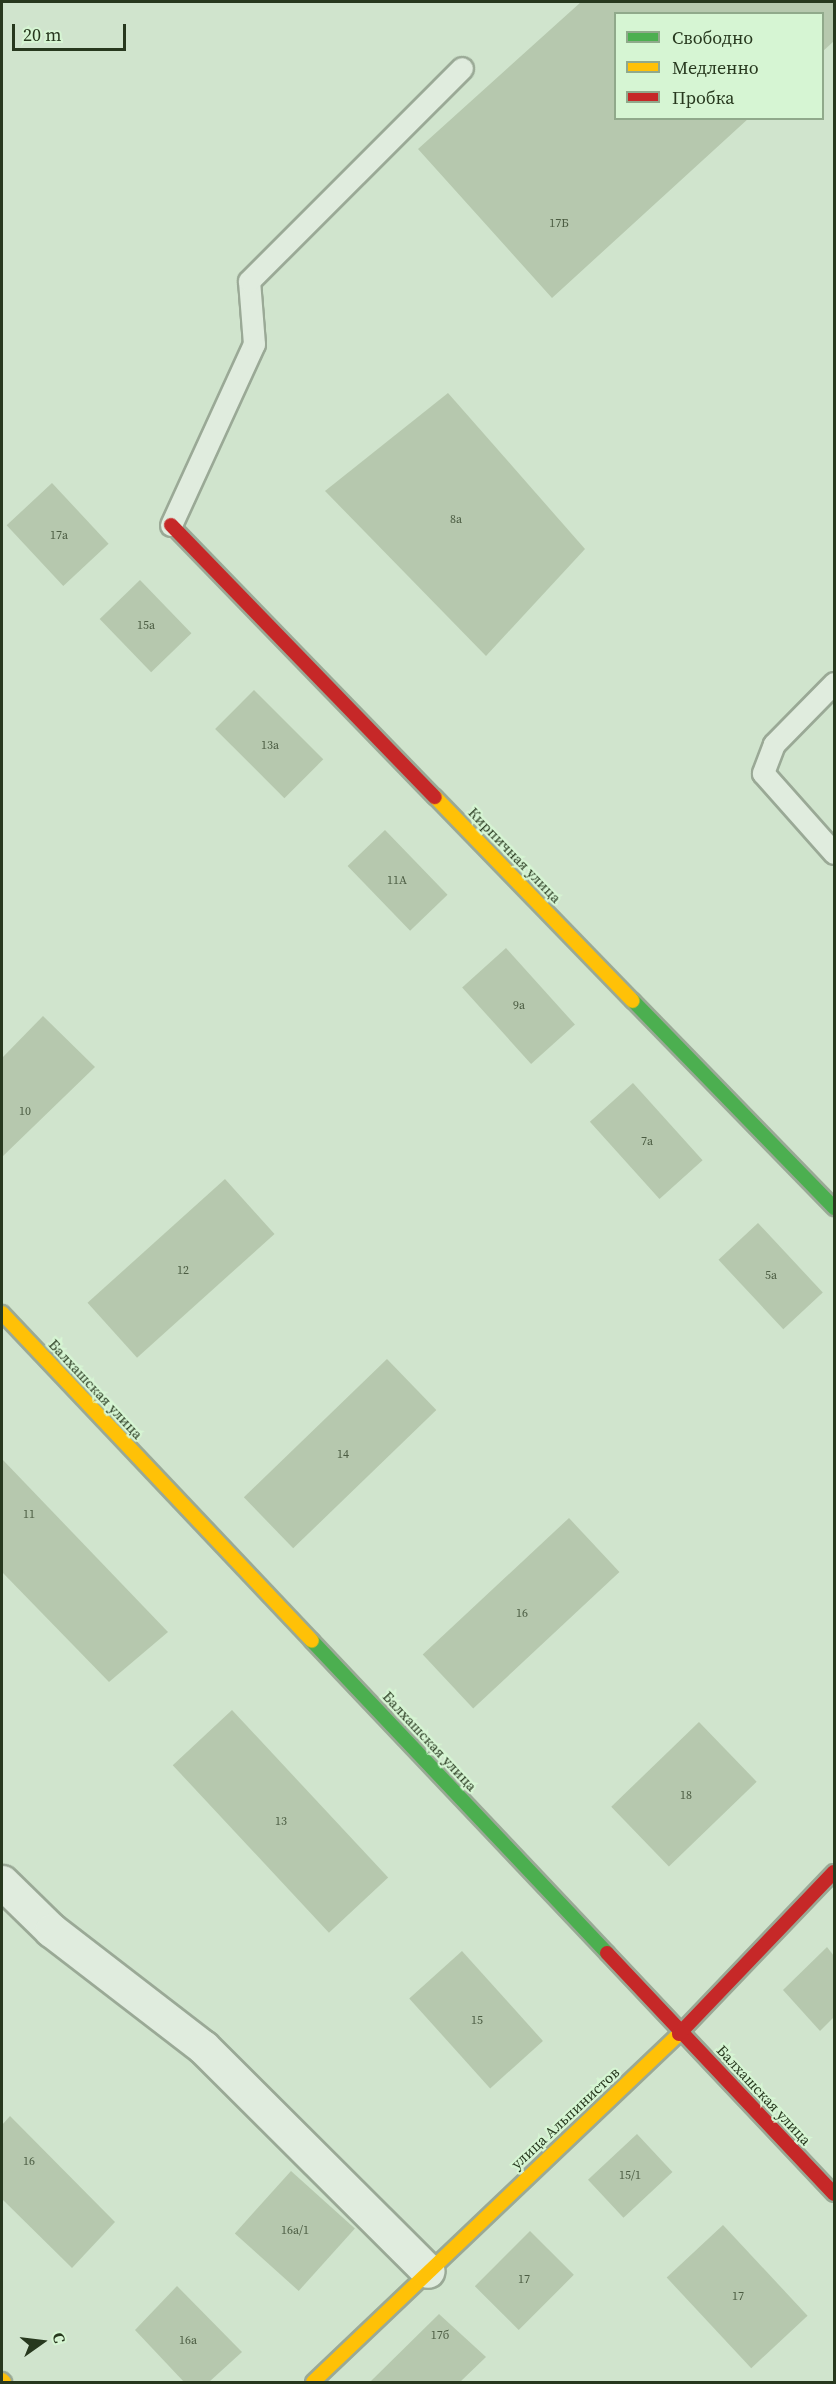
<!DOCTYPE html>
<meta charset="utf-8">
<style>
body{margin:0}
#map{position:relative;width:836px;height:2384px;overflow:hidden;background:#d0e4cd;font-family:"Source Serif 4",serif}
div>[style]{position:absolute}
.building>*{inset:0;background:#b6c8ae;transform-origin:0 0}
.roads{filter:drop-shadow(2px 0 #9aa996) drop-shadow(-2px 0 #9aa996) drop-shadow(0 2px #9aa996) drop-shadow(0 -2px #9aa996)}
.lane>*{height:21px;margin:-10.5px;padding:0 10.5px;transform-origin:10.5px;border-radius:10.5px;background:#e0ecde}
.street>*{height:33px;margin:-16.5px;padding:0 16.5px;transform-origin:16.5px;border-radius:16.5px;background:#e0ecde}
.fast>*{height:14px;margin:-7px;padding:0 7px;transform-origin:7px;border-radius:7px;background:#4caf50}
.slow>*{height:14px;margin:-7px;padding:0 7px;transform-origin:7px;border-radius:7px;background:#ffc107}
.jam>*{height:14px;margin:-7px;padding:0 7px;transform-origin:7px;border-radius:7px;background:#c62828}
span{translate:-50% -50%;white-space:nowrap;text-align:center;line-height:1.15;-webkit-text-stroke:4.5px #d6f5d3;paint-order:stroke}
.number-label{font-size:12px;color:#4b5c42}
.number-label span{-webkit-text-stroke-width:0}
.street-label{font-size:15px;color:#27381e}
.frame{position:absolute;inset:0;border:3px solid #27381e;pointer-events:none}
.legend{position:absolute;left:614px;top:12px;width:210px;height:108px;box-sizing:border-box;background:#d6f5d3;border:2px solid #90a98b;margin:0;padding:8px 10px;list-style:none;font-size:18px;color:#27381e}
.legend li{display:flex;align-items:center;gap:12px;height:30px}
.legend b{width:30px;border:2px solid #90a98b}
.north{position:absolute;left:12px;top:2312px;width:60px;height:60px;-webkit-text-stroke:4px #d6f5d3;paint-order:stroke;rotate:76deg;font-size:16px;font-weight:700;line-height:24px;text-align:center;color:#27381e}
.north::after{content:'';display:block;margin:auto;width:21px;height:27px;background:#27381e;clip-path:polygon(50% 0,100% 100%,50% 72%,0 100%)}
.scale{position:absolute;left:12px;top:24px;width:114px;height:27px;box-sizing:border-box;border:3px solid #27381e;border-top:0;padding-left:8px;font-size:18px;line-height:21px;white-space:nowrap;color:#27381e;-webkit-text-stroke:4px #d6f5d3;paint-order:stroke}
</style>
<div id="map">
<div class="building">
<i style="clip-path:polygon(581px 2px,834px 2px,834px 41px,822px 52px,822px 14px,616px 14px,616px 118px,749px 118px,552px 298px,418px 149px)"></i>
<i style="clip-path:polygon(448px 393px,585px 549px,486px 656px,325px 491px)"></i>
<i style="left:52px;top:483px;width:83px;height:62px;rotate:47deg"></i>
<i style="left:140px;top:580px;width:74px;height:56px;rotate:46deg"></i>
<i style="left:254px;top:690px;width:98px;height:55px;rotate:45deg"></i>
<i style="left:385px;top:830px;width:90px;height:52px;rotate:46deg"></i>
<i style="left:506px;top:948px;width:103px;height:59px;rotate:48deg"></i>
<i style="clip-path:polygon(43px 1016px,95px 1067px,2px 1157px,2px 1058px)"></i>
<i style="left:633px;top:1083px;width:104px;height:58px;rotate:48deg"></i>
<i style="left:225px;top:1179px;width:74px;height:185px;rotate:48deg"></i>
<i style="left:758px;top:1223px;width:95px;height:54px;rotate:47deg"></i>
<i style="left:387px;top:1359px;width:71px;height:199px;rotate:46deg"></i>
<i style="clip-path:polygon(2px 1459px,168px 1632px,109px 1682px,2px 1572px)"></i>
<i style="left:569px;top:1518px;width:74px;height:200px;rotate:47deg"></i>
<i style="left:232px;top:1710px;width:229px;height:81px;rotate:47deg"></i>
<i style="left:699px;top:1722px;width:83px;height:122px;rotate:46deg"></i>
<i style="clip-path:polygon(827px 1947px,834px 1956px,834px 2017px,820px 2031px,783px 1990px)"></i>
<i style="left:462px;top:1951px;width:121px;height:71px;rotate:48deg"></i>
<i style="clip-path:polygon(10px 2116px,115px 2222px,72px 2268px,2px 2199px,2px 2125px)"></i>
<i style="left:637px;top:2134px;width:52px;height:67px;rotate:47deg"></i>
<i style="left:291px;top:2171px;width:86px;height:84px;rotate:42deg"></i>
<i style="left:723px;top:2225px;width:124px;height:77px;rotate:47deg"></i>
<i style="left:530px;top:2231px;width:62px;height:78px;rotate:45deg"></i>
<i style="clip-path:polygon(177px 2286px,242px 2352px,209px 2382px,184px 2382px,135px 2330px)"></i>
<i style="clip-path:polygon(439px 2314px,486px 2357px,460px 2382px,371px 2381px)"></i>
</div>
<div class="roads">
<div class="lane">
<i style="left:171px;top:525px;width:199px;rotate:-65.4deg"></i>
<i style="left:254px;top:344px;width:63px;rotate:-94.5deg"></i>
<i style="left:249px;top:281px;width:301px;rotate:-45deg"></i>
<i style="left:834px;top:683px;width:86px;rotate:134.5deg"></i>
<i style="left:774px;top:744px;width:31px;rotate:111deg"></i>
<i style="left:763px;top:773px;width:107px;rotate:48.4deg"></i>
</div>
<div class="street">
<i style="left:2px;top:1882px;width:69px;rotate:44.4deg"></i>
<i style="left:51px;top:1930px;width:192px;rotate:37.6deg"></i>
<i style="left:203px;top:2047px;width:317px;rotate:44.9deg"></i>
</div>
<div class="fast">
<i style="left:633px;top:1001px;width:289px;rotate:45.8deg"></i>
<i style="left:312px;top:1641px;width:429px;rotate:46.6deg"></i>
</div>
<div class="slow">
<i style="left:435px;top:797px;width:284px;rotate:45.9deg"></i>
<i style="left:2px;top:1313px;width:451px;rotate:46.6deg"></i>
<i style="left:2px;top:2380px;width:3px;rotate:45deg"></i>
<i style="left:313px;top:2382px;width:505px;rotate:-43.56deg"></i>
</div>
<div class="jam">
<i style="left:171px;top:525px;width:379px;rotate:45.9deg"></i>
<i style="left:607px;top:1953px;width:331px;rotate:46.7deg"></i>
<i style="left:679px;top:2034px;width:224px;rotate:-46.3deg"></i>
</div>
</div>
<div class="number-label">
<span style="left:559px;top:224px">17Б</span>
<span style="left:456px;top:520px">8а</span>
<span style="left:59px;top:536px">17а</span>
<span style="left:146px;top:626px">15а</span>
<span style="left:270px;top:746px">13а</span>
<span style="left:397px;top:881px">11А</span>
<span style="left:519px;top:1006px">9а</span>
<span style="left:25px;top:1112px">10</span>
<span style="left:647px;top:1142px">7а</span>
<span style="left:183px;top:1271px">12</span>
<span style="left:771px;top:1276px">5а</span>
<span style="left:343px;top:1455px">14</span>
<span style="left:29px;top:1515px">11</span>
<span style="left:522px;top:1614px">16</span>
<span style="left:686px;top:1796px">18</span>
<span style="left:281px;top:1822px">13</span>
<span style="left:477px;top:2021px">15</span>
<span style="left:29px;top:2162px">16</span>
<span style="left:630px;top:2176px">15/1</span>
<span style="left:295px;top:2231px">16а/1</span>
<span style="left:524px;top:2280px">17</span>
<span style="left:738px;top:2297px">17</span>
<span style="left:440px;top:2336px">17б</span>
<span style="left:188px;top:2341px">16а</span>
</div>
<div class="street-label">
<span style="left:515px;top:855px;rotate:46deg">Кирпичная улица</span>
<span style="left:96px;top:1389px;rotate:47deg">Балхашская улица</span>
<span style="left:430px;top:1741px;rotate:47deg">Балхашская улица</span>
<span style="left:764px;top:2095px;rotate:47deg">Балхашская улица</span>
<span style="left:565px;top:2118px;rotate:-43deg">улица Альпинистов</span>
</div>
<div class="frame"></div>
<ul class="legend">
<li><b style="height:8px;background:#4caf50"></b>Свободно</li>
<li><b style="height:8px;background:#ffc107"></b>Медленно</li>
<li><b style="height:8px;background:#c62828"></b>Пробка</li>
</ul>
<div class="north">С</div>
<div class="scale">20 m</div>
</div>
